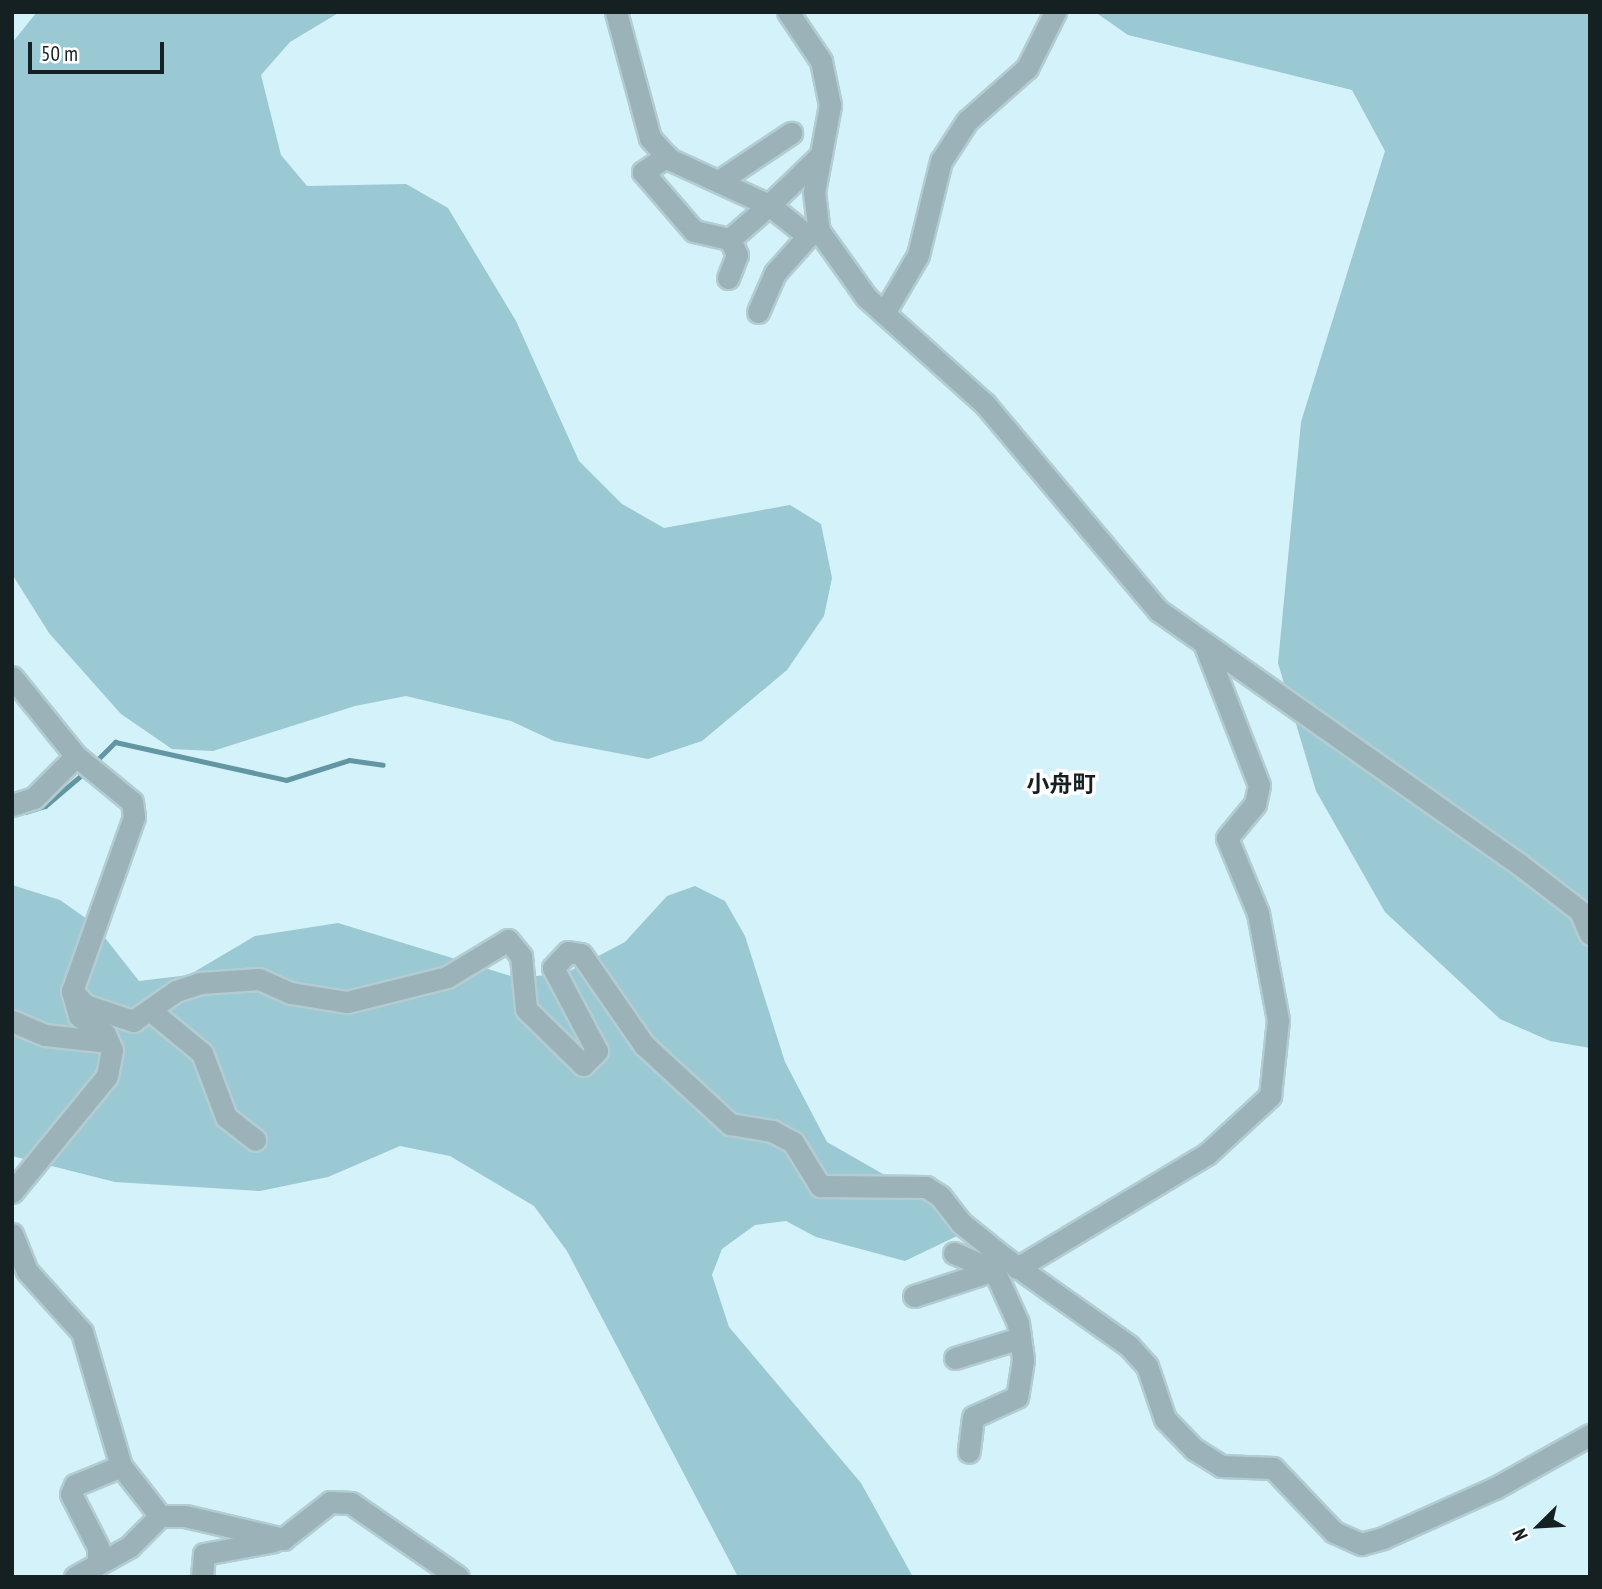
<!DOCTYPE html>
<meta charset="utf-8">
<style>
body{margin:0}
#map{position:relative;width:1602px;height:1589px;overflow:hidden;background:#d4f2f9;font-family:"PT Sans Narrow","Noto Sans JP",sans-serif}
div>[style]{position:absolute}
.green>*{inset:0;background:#9ac8d3}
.stream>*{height:5px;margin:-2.5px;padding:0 2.5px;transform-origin:2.5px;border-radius:2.5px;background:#6296a3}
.roads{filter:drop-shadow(2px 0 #b2ccd2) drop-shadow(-2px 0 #b2ccd2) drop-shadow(0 2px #b2ccd2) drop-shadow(0 -2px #b2ccd2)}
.minor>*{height:21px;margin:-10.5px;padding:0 10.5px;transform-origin:10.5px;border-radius:10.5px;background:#9bb2b8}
span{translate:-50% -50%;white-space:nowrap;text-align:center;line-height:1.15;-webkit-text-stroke:7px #fff;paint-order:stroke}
.quarter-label{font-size:23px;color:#152023;font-weight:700}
.frame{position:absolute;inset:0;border:14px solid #152023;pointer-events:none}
.north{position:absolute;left:1504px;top:1491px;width:70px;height:70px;-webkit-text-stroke:5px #fff;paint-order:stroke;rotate:246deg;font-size:19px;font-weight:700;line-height:28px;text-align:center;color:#152023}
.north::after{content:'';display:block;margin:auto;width:24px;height:32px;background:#152023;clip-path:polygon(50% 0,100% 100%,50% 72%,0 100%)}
.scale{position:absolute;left:28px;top:42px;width:136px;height:32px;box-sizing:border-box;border:4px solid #152023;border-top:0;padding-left:9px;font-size:21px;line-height:24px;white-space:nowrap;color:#152023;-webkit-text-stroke:5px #fff;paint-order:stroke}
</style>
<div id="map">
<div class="green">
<i style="clip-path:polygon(37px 12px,340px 12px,290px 42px,261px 75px,281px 155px,307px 186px,406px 184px,448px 208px,516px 321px,579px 461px,622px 504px,664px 528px,790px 505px,821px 524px,832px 578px,824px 616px,787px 670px,702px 741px,648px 759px,554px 741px,511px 721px,406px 696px,355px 706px,213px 751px,172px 749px,121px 714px,49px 633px,12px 574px,12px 43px)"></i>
<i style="clip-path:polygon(1095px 12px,1590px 12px,1590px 1048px,1550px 1041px,1500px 1019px,1385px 912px,1316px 791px,1278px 663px,1301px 422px,1385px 151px,1352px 90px,1128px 35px)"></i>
<i style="clip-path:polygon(12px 885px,60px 900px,94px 924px,139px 981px,189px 975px,255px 936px,338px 923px,517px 978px,566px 973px,625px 942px,667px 896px,695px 886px,725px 901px,745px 936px,785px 1062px,827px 1142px,944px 1209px,957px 1236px,905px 1261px,816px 1237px,786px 1221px,755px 1225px,722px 1249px,712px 1275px,729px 1327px,861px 1483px,913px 1577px,738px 1577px,567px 1251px,534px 1206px,450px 1156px,400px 1146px,328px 1177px,260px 1191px,115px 1182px,12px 1156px)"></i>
</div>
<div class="stream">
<i style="left:92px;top:765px;width:33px;rotate:-45deg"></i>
<i style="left:115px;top:742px;width:175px;rotate:12.5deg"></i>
<i style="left:286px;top:780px;width:66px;rotate:-17.6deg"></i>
<i style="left:349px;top:760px;width:34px;rotate:8deg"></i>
<i style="left:25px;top:812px;width:21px;rotate:-17deg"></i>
<i style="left:45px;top:806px;width:52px;rotate:-40.4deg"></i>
</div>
<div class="roads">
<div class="minor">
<i style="left:616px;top:12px;width:131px;rotate:74.9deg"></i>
<i style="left:650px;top:138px;width:28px;rotate:48deg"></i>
<i style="left:669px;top:159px;width:110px;rotate:24.7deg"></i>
<i style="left:769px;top:205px;width:72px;rotate:-43.9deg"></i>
<i style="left:788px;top:12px;width:59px;rotate:56deg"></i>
<i style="left:821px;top:61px;width:45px;rotate:78.4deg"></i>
<i style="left:830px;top:105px;width:88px;rotate:100.4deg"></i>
<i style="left:814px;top:192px;width:39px;rotate:83deg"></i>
<i style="left:819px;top:231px;width:81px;rotate:54.5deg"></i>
<i style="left:866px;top:297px;width:160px;rotate:42deg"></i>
<i style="left:985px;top:404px;width:270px;rotate:50deg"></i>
<i style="left:1159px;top:611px;width:440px;rotate:35.1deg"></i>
<i style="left:1519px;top:864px;width:77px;rotate:37.6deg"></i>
<i style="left:1580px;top:911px;width:25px;rotate:67deg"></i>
<i style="left:667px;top:156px;width:29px;rotate:146deg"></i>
<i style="left:643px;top:172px;width:78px;rotate:49.2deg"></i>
<i style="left:694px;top:231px;width:37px;rotate:13deg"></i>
<i style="left:730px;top:239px;width:52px;rotate:-41.1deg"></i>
<i style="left:769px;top:205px;width:50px;rotate:38.5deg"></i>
<i style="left:808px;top:236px;width:12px;rotate:-24deg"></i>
<i style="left:719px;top:181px;width:87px;rotate:-33.7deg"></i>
<i style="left:728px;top:278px;width:25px;rotate:-69deg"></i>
<i style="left:737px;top:255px;width:17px;rotate:-114deg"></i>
<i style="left:758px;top:312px;width:43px;rotate:-66.4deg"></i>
<i style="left:775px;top:273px;width:50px;rotate:-48.3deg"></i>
<i style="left:884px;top:313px;width:67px;rotate:-59.6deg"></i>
<i style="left:918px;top:255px;width:97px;rotate:-76.3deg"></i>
<i style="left:941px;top:161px;width:48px;rotate:-57deg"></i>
<i style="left:967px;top:121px;width:80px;rotate:-41.5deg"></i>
<i style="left:1027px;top:68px;width:63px;rotate:-63.4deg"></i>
<i style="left:12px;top:677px;width:102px;rotate:51deg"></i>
<i style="left:12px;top:805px;width:23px;rotate:-18deg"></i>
<i style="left:34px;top:798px;width:59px;rotate:-45deg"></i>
<i style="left:76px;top:756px;width:72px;rotate:39.4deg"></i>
<i style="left:132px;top:802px;width:15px;rotate:82deg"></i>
<i style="left:134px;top:817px;width:185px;rotate:109.6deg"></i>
<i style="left:72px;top:991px;width:26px;rotate:74deg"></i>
<i style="left:79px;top:1016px;width:32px;rotate:35deg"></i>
<i style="left:105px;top:1034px;width:17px;rotate:66deg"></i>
<i style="left:112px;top:1050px;width:26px;rotate:101deg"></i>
<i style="left:107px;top:1076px;width:150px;rotate:129.3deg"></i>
<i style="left:72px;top:991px;width:19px;rotate:47deg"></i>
<i style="left:85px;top:1005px;width:51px;rotate:18.4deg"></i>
<i style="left:133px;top:1021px;width:52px;rotate:-34.9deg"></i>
<i style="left:176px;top:991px;width:25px;rotate:-18deg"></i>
<i style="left:200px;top:983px;width:59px;rotate:-3.9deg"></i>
<i style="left:259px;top:979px;width:35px;rotate:24deg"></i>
<i style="left:291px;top:993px;width:57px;rotate:9.1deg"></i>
<i style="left:347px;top:1002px;width:103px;rotate:-14deg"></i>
<i style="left:447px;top:977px;width:71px;rotate:-31.2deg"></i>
<i style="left:508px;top:940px;width:21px;rotate:51deg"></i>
<i style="left:521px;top:956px;width:53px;rotate:84.6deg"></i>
<i style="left:526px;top:1009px;width:80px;rotate:44.5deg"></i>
<i style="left:583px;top:1065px;width:20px;rotate:-45deg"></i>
<i style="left:597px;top:1051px;width:94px;rotate:-117.9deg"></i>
<i style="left:553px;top:968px;width:22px;rotate:-47deg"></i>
<i style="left:568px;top:952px;width:13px;rotate:9deg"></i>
<i style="left:581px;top:954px;width:111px;rotate:55.3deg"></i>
<i style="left:644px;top:1045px;width:117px;rotate:42.6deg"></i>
<i style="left:730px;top:1124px;width:43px;rotate:9.5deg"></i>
<i style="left:772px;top:1131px;width:24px;rotate:28deg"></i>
<i style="left:793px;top:1142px;width:52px;rotate:58.5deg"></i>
<i style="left:820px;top:1186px;width:106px;rotate:0.5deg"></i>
<i style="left:926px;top:1187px;width:17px;rotate:33deg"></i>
<i style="left:940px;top:1196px;width:34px;rotate:52deg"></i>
<i style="left:961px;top:1223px;width:53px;rotate:38.8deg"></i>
<i style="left:1002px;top:1256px;width:156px;rotate:35.3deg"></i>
<i style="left:1129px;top:1346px;width:27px;rotate:48deg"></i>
<i style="left:1147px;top:1366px;width:56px;rotate:71.2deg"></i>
<i style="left:1165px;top:1419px;width:42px;rotate:46deg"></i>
<i style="left:1194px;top:1449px;width:32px;rotate:32deg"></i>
<i style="left:1221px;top:1466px;width:52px;rotate:2.2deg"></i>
<i style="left:1273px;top:1468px;width:88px;rotate:46.4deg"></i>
<i style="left:1334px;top:1532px;width:30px;rotate:24deg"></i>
<i style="left:1361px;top:1544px;width:23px;rotate:-15deg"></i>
<i style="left:1383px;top:1538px;width:123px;rotate:-24.1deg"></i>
<i style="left:1495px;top:1488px;width:109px;rotate:-29.2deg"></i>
<i style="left:151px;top:1011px;width:66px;rotate:39.5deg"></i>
<i style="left:202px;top:1053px;width:68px;rotate:69.4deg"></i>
<i style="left:226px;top:1117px;width:37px;rotate:38deg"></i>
<i style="left:12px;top:1021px;width:36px;rotate:23deg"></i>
<i style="left:45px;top:1035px;width:63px;rotate:6.3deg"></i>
<i style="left:12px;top:1234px;width:40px;rotate:68deg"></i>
<i style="left:27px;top:1271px;width:82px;rotate:48deg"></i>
<i style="left:82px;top:1332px;width:140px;rotate:73.8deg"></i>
<i style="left:954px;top:1253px;width:43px;rotate:23deg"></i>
<i style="left:994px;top:1270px;width:7px;rotate:-56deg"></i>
<i style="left:1017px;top:1268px;width:222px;rotate:-31deg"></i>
<i style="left:1207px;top:1154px;width:86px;rotate:-42.6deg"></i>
<i style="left:1270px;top:1096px;width:76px;rotate:-84deg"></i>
<i style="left:1278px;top:1020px;width:109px;rotate:-100.6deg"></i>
<i style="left:1258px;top:913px;width:81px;rotate:-112.5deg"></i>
<i style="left:1227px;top:838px;width:44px;rotate:-50.5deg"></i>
<i style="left:1255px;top:804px;width:19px;rotate:-78deg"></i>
<i style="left:1259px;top:785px;width:152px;rotate:-111.2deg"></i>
<i style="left:914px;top:1296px;width:84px;rotate:-18deg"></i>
<i style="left:994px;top:1270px;width:58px;rotate:65.6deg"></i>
<i style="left:1018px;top:1323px;width:37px;rotate:82deg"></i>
<i style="left:1023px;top:1360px;width:37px;rotate:99deg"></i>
<i style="left:1017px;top:1397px;width:48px;rotate:155.6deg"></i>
<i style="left:973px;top:1417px;width:35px;rotate:97deg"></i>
<i style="left:955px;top:1358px;width:68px;rotate:-17.1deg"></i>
<i style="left:98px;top:1564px;width:17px;rotate:-90deg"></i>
<i style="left:98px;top:1547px;width:59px;rotate:-117deg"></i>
<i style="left:71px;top:1494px;width:10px;rotate:-66deg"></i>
<i style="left:75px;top:1485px;width:50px;rotate:-22.4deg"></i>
<i style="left:121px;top:1466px;width:63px;rotate:52deg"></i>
<i style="left:75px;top:1577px;width:62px;rotate:-29.1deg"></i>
<i style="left:129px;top:1547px;width:44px;rotate:-45deg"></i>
<i style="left:160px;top:1516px;width:25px"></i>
<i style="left:185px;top:1516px;width:101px;rotate:13.2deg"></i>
<i style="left:283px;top:1539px;width:60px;rotate:-38.2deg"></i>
<i style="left:330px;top:1502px;width:21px;rotate:3deg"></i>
<i style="left:351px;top:1503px;width:130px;rotate:34.7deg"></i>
<i style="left:202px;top:1577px;width:23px;rotate:-85deg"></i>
<i style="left:204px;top:1554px;width:71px;rotate:-10.5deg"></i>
</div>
</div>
<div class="quarter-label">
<span style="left:1061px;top:784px">小舟町</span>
</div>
<div class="frame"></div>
<div class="north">N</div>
<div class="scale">50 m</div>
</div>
